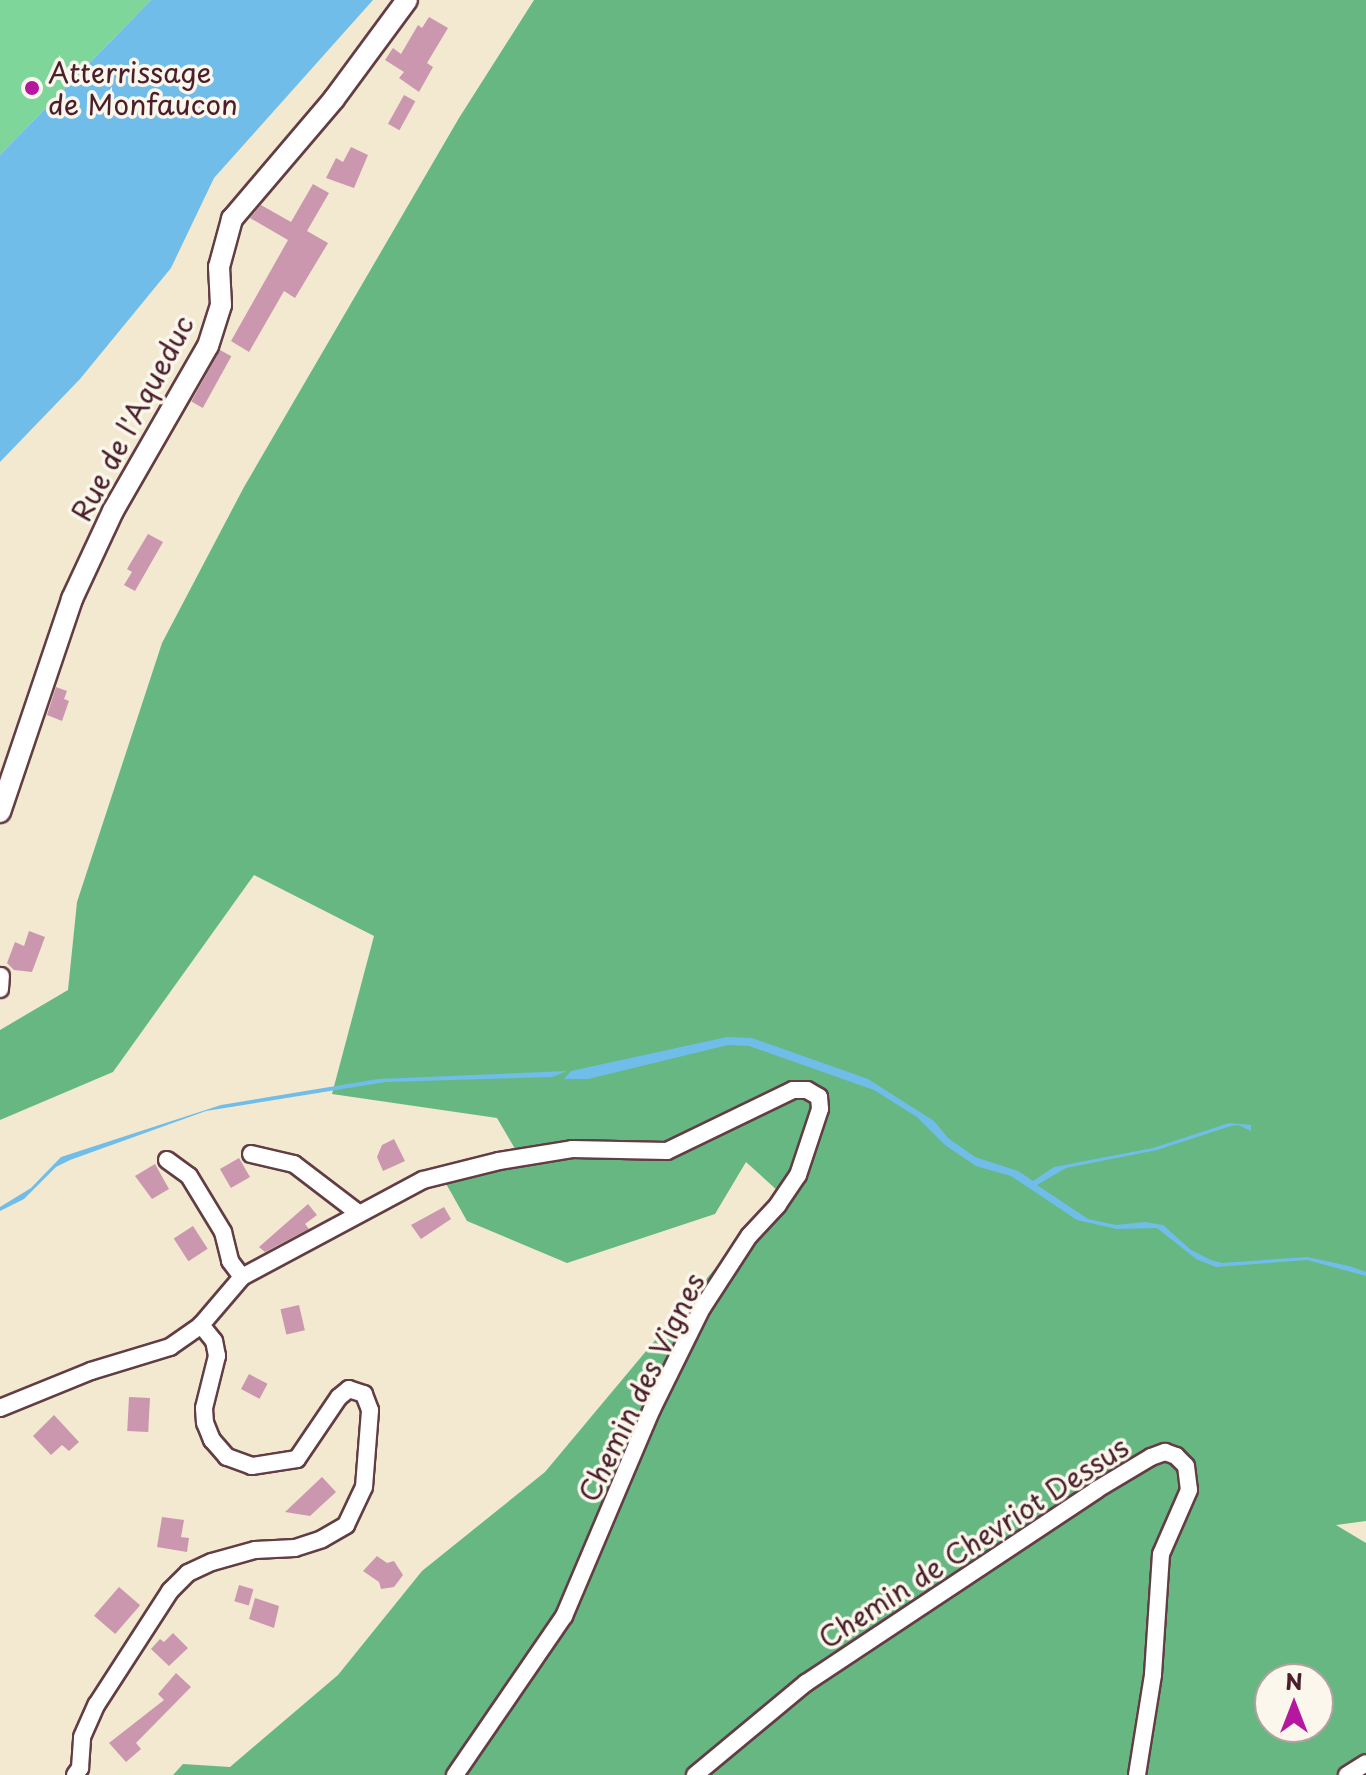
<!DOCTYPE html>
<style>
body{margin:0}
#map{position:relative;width:1366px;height:1775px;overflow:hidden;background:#f3e9d1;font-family:"Playpen Sans",sans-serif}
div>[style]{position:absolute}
.green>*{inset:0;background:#7fd69b}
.forest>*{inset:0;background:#67b783}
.water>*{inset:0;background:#70bdea}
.building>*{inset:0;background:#ca97af;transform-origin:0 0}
.roads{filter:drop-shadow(2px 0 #633d44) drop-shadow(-2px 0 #633d44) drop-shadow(0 2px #633d44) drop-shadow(0 -2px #633d44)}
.minor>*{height:16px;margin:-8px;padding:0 8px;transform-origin:8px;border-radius:8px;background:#fff}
.tertiary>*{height:20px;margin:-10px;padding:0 10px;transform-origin:10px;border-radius:10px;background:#fff}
.dots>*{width:22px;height:22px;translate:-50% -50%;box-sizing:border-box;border:4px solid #fbf7ec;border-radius:50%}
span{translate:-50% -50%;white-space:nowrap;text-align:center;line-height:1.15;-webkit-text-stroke:7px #fbf7ec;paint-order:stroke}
.poi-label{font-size:28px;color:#4a1f2b}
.left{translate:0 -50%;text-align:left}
.street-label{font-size:28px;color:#4a1f2b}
.north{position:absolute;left:1254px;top:1663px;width:80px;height:80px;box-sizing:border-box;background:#fbf7ec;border:2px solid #b4a19f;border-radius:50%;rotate:0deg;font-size:22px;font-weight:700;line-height:32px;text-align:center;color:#4a1f2b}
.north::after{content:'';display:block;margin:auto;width:28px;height:36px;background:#b5179e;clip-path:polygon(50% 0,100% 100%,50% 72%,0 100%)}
</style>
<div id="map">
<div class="green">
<i style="clip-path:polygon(0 0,151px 0,0 155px)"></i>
</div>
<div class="forest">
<i style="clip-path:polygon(evenodd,534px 0,1366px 0,1366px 1521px,1336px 1525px,1366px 1543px,1366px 1761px,1342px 1775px,173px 1775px,183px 1764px,230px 1767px,338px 1675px,422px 1571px,545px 1472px,779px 1192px,746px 1162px,715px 1214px,567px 1263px,467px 1221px,444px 1180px,518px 1154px,497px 1118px,332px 1094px,374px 936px,254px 875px,113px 1072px,0 1120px,0 1030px,68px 990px,77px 902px,162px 643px,244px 487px,459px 118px,534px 0,1270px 1679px,1318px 1679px,1318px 1727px,1270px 1727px,1270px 1679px)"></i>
</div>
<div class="water">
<i style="clip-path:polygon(151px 0,373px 0,214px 178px,171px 268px,80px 379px,0 462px,0 155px)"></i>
<i style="clip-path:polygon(727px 1037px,752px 1038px,868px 1079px,934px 1121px,948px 1138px,975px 1157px,1018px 1171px,1033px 1181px,1054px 1167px,1153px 1148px,1229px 1123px,1251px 1125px,1251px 1131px,1238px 1125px,1231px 1126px,1157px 1150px,1066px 1168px,1037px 1185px,1088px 1219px,1116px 1225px,1145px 1222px,1163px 1225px,1191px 1250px,1211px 1260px,1222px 1263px,1307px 1257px,1349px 1266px,1366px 1272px,1366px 1276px,1307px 1260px,1216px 1267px,1196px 1259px,1157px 1228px,1117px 1229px,1077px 1220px,1011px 1176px,976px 1166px,945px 1145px,917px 1117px,874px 1090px,749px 1046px,728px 1045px,588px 1079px,564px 1079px,571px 1071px)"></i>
<i style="clip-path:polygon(567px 1071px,552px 1077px,386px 1082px,206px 1111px,70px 1160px,56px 1167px,24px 1199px,0 1211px,0 1207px,31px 1188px,61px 1157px,221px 1105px,378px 1079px)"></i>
</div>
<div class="building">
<i style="clip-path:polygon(429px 17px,448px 28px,427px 63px,433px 67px,419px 92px,399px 78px,404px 72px,385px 60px,393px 48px,401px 54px,418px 25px,422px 28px)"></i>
<i style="left:404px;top:95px;width:13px;height:33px;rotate:29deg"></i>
<i style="clip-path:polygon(351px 147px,368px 155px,354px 188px,326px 178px,336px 158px,343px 162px)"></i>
<i style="clip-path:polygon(313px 184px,329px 193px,307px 231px,328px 243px,295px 298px,284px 291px,249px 352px,231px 341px,288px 240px,250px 218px,261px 205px,291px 222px)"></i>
<i style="left:220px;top:350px;width:13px;height:59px;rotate:29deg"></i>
<i style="clip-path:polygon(148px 534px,163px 542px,135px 591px,124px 585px,132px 572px,127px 569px)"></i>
<i style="clip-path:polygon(56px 687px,67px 691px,64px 699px,69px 701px,62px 721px,47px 715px)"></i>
<i style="clip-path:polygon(29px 931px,45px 937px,32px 972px,14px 970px,7px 963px,15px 942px,24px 946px)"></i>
<i style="clip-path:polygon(394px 1139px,405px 1161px,383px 1171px,377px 1157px,382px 1145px)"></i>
<i style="left:239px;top:1158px;width:22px;height:22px;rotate:60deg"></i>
<i style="clip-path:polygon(155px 1164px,169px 1189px,152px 1199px,135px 1176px)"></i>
<i style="clip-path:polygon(308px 1204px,317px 1215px,305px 1224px,309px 1229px,265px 1252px,259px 1247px)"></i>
<i style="clip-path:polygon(444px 1207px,451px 1219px,421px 1239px,411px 1225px)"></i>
<i style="left:193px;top:1226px;width:27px;height:23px;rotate:57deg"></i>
<i style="left:299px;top:1305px;width:26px;height:19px;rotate:77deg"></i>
<i style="left:249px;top:1374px;width:21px;height:17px;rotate:28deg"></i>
<i style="left:129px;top:1397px;width:21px;height:34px;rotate:3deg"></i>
<i style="clip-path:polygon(54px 1415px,79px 1442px,69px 1451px,62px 1445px,51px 1455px,33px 1436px)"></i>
<i style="clip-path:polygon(322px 1477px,336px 1492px,310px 1516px,285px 1512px)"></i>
<i style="clip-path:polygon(162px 1517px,184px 1520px,181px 1537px,189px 1538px,187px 1552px,157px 1547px)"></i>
<i style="clip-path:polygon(377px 1556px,387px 1563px,394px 1561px,403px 1575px,394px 1587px,381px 1589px,379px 1582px,363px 1571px)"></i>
<i style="left:239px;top:1585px;width:15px;height:17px;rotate:16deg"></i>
<i style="left:119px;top:1587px;width:28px;height:38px;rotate:41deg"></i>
<i style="clip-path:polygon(255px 1598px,279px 1606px,274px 1628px,249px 1619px)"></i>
<i style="clip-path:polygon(173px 1633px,188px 1648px,169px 1666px,151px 1649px,160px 1639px,164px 1642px)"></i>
<i style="clip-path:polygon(176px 1673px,191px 1687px,136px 1743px,141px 1749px,126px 1762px,109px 1743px,164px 1700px,158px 1694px)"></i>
</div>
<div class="roads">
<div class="minor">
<i style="left:0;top:989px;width:13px;rotate:-86deg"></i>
<i style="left:251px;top:1154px;width:44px;rotate:13.1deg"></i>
<i style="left:294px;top:1164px;width:81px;rotate:37.4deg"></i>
<i style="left:167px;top:1160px;width:27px;rotate:36deg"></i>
<i style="left:189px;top:1176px;width:66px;rotate:58.7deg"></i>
<i style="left:223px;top:1232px;width:30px;rotate:76deg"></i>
<i style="left:230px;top:1261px;width:20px;rotate:53deg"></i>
<i style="left:0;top:1408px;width:98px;rotate:-22.1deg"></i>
<i style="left:91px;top:1371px;width:83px;rotate:-16.9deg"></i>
<i style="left:170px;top:1347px;width:38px;rotate:-35deg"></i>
<i style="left:201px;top:1325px;width:63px;rotate:-49.5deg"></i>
<i style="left:242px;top:1277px;width:205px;rotate:-28.2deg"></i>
<i style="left:423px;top:1180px;width:78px;rotate:-14deg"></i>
<i style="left:499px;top:1161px;width:74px;rotate:-9.3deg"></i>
<i style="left:572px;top:1149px;width:95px;rotate:1.2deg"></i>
<i style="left:667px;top:1151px;width:140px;rotate:-25.8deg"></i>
<i style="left:793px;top:1090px;width:14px"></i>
<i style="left:807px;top:1090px;width:14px;rotate:30deg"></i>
<i style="left:819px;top:1097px;width:12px;rotate:85deg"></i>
<i style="left:820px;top:1109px;width:70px;rotate:108.4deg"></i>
<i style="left:798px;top:1175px;width:36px;rotate:124deg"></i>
<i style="left:778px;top:1205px;width:42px;rotate:133.1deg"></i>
<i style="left:749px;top:1236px;width:86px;rotate:123.1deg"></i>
<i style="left:702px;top:1308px;width:113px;rotate:116.3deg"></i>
<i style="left:652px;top:1409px;width:225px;rotate:113deg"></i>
<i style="left:564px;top:1616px;width:193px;rotate:124.4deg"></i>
<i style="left:75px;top:1775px;width:9px;rotate:-54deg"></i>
<i style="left:80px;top:1768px;width:31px;rotate:-86deg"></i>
<i style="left:82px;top:1737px;width:36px;rotate:-66deg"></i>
<i style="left:97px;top:1704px;width:135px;rotate:-57.1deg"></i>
<i style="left:170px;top:1591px;width:25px;rotate:-45deg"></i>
<i style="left:188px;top:1573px;width:26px;rotate:-25deg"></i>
<i style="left:212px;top:1562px;width:45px;rotate:-15.6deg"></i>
<i style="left:255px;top:1550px;width:40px;rotate:-2.9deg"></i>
<i style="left:295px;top:1548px;width:28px;rotate:-18deg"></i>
<i style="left:322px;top:1539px;width:28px;rotate:-30deg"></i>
<i style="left:346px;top:1525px;width:42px;rotate:-64.7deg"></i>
<i style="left:364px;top:1487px;width:77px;rotate:-85.5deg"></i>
<i style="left:370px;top:1410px;width:17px;rotate:-111deg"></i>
<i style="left:364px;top:1394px;width:16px;rotate:-162deg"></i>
<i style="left:349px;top:1389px;width:13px;rotate:141deg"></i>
<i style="left:339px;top:1397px;width:75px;rotate:124.1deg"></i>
<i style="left:297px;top:1459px;width:46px;rotate:171.2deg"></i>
<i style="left:252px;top:1466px;width:27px;rotate:-160deg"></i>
<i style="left:227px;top:1457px;width:23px;rotate:-131deg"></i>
<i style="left:212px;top:1440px;width:18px;rotate:-112deg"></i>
<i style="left:205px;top:1423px;width:15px;rotate:-94deg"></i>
<i style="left:204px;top:1408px;width:54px;rotate:-76deg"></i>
<i style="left:217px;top:1356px;width:15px;rotate:-101deg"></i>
<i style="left:214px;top:1341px;width:21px;rotate:-129deg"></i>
<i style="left:695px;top:1775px;width:144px;rotate:-39.7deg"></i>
<i style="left:806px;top:1683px;width:348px;rotate:-33.6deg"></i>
<i style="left:1096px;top:1490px;width:64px;rotate:-31deg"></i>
<i style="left:1151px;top:1457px;width:15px;rotate:-20deg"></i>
<i style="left:1165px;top:1452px;width:12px;rotate:20deg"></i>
<i style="left:1176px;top:1456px;width:14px;rotate:45deg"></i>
<i style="left:1186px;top:1466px;width:24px;rotate:83deg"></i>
<i style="left:1189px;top:1490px;width:70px;rotate:113.6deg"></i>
<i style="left:1161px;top:1554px;width:121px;rotate:93.8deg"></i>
<i style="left:1153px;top:1675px;width:101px;rotate:99.1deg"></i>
<i style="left:1347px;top:1775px;width:22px;rotate:-32deg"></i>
</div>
<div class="tertiary">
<i style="left:0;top:812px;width:225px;rotate:-71.3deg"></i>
<i style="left:72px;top:599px;width:97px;rotate:-65deg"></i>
<i style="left:113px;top:511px;width:190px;rotate:-60.1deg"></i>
<i style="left:208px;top:346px;width:43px;rotate:-72.4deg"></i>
<i style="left:221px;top:305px;width:38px;rotate:-93deg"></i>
<i style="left:219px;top:267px;width:50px;rotate:-74.8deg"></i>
<i style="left:232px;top:219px;width:157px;rotate:-49.6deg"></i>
<i style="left:334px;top:99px;width:123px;rotate:-53.6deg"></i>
</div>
</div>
<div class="dots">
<i style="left:32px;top:88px;background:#b5179e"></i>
</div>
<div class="poi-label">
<span class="left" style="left:48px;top:88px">Atterrissage<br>de Monfaucon</span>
</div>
<div class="street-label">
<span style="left:132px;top:418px;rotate:-62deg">Rue de l'Aqueduc</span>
<span style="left:641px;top:1387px;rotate:-64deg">Chemin des Vignes</span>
<span style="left:973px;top:1542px;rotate:-33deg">Chemin de Chevriot Dessus</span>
</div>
<div class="north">N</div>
</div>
